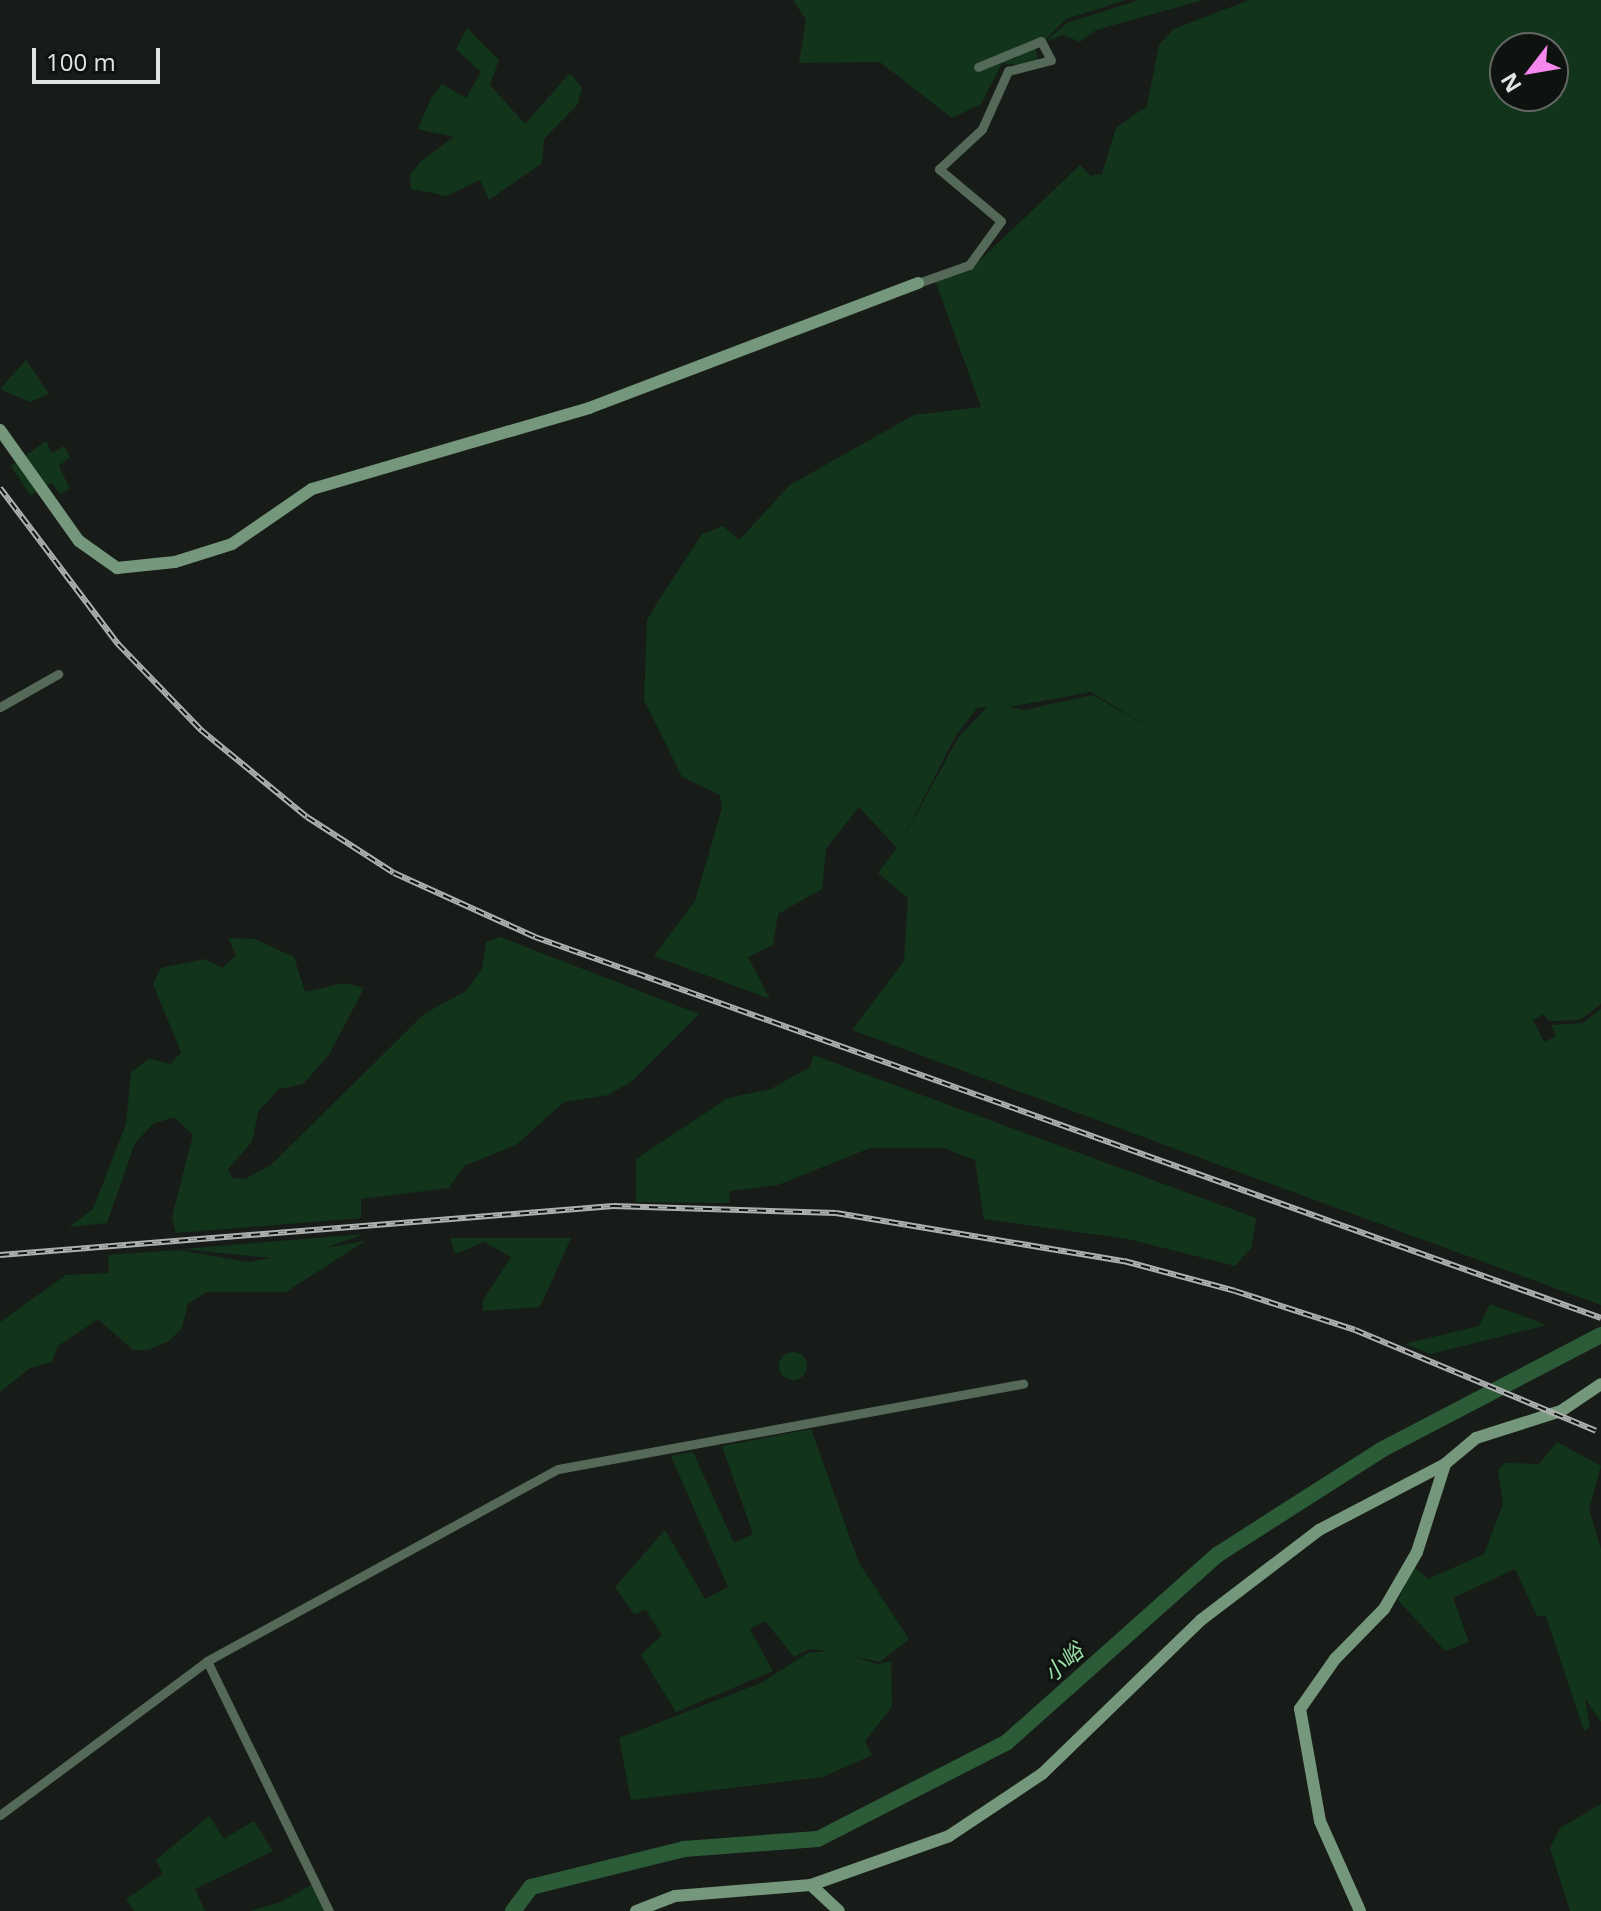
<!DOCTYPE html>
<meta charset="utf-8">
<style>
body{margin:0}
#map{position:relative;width:1601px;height:1911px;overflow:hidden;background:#181c19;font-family:"Open Sans","Noto Sans SC",sans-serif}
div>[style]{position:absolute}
.green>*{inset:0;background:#11341b}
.round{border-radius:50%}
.river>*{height:16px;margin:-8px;padding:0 8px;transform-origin:8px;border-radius:8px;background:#2b5c37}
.street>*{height:9px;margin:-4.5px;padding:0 4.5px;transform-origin:4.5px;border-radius:4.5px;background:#556958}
.secondary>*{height:12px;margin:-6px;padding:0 6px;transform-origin:6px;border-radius:6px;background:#75977b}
.rail>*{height:6px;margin-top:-3px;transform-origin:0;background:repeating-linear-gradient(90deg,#0f1310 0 9px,#aeb1af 0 18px);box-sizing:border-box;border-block:2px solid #aeb1af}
span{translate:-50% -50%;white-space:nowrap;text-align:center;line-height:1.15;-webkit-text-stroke:6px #0f1310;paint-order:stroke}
.water-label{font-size:22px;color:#97e2a7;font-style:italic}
.north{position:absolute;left:1489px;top:32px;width:80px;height:80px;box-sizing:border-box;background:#0f1310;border:2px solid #636764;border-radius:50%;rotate:239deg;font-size:22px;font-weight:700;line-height:32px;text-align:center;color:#e2e5e3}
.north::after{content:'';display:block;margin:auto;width:28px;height:36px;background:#f688ed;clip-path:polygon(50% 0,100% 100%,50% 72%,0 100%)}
.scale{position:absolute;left:32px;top:48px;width:128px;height:36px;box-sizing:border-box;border:4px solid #e2e5e3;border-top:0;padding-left:10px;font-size:24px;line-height:28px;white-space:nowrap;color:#e2e5e3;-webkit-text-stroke:6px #0f1310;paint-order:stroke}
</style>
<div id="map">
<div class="green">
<i style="clip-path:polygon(793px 0,1126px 0,1066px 19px,1036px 49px,1038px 67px,1002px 63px,981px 104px,952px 118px,880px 62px,799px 63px,806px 20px)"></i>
<i style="clip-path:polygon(1139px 0,1203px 0,1096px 30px,1080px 42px,1064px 35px,1046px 41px,1067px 23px)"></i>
<i style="clip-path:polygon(evenodd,1249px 0,1601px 0,1601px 1004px,1580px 1020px,1549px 1021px,1544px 1014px,1533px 1020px,1544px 1042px,1556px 1036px,1551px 1025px,1583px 1023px,1601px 1009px,1601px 1305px,852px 1030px,904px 961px,908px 898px,878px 873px,897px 848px,859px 807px,826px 849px,822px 889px,778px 914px,773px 945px,748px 957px,770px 999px,654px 956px,695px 901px,722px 808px,720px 795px,682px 777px,644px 700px,647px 620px,657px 603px,702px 534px,723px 526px,739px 540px,790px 485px,914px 415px,981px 407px,935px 280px,977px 263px,1080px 165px,1091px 176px,1102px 174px,1116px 128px,1147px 106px,1159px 45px,1174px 29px,1249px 0,1505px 48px,1553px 48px,1553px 96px,1505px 96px,1505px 48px,1249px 0,1091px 692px,1158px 732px,1093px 695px,1024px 710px,1009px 707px,1091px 692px,1249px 0,987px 707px,958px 738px,899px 846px,955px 737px,977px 708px,987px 707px)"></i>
<i style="clip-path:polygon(467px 28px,499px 60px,490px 85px,525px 124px,570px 73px,582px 88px,578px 104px,544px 139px,542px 163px,489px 200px,480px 180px,447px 196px,411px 189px,410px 175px,421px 161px,454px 137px,418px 129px,431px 98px,442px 84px,466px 98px,481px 72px,456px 49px)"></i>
<i style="clip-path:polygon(26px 360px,49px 394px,30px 402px,0 389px)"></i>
<i style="clip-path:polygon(46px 441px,52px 453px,64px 446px,70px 457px,59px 466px,70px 489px,60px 494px,52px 483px,30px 495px,11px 466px)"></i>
<i style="clip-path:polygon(500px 937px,699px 1014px,632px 1081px,608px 1095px,564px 1102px,516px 1145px,464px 1166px,449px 1188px,361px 1199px,361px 1218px,176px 1233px,172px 1217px,193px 1135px,174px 1117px,153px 1124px,135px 1143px,107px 1223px,69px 1227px,93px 1209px,126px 1124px,131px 1072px,149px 1059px,171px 1064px,181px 1052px,153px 984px,161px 968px,205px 959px,222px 968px,236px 955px,228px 938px,255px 939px,294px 957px,305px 992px,344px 983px,364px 988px,329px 1055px,303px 1084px,279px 1089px,258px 1112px,252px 1142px,228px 1169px,232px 1178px,245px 1179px,271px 1165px,424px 1014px,466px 991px,482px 969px,486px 942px)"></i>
<i style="clip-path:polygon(813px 1055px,1256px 1218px,1252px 1247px,1235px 1266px,1128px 1239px,984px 1219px,975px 1160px,944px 1148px,870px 1148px,778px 1185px,730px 1191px,729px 1203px,636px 1202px,636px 1159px,728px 1098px,771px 1089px,810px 1067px)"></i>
<i style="clip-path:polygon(364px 1234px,315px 1252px,271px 1258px,182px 1249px)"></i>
<i style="clip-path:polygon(450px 1238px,571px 1238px,540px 1307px,483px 1311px,483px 1300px,511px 1257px,484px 1242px,455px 1254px)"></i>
<i style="clip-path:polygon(365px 1241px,286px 1292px,207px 1292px,188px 1304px,182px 1328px,169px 1341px,148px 1350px,133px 1350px,98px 1319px,58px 1346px,52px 1362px,30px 1368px,0 1392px,0 1322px,66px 1275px,109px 1273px,108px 1255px,178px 1250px,249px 1262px)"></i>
<i style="clip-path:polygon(1490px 1304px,1547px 1325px,1431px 1354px,1404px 1344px,1479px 1326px)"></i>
<i class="round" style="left:779px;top:1352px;width:28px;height:28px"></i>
<i style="clip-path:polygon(811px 1429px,859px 1563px,909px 1639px,880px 1662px,851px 1656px,877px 1664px,891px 1661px,892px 1707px,865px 1741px,872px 1755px,823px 1777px,631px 1800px,619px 1738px,761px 1683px,808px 1653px,827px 1651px,809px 1649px,794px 1657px,765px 1621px,750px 1629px,773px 1671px,676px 1712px,641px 1655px,662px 1635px,646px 1610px,634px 1614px,615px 1587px,665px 1530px,705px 1599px,728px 1587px,671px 1456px,693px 1452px,734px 1543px,753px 1534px,722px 1446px)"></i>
<i style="clip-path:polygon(1557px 1442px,1601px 1466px,1589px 1509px,1601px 1549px,1601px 1722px,1585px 1698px,1590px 1726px,1584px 1731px,1546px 1616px,1537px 1616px,1515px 1569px,1453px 1598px,1469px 1642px,1445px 1651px,1398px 1600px,1414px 1567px,1428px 1579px,1484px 1554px,1503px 1504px,1498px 1470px,1505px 1463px,1539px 1464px)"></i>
<i style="clip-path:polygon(1601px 1804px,1601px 1911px,1570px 1911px,1550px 1848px,1560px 1828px)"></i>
<i style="clip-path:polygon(209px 1816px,224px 1839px,254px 1821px,273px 1851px,195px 1889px,205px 1911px,134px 1911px,126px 1899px,163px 1874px,156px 1860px)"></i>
<i style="clip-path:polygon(320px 1880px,329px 1911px,251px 1911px,281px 1902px)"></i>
</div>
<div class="river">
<i style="left:513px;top:1911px;width:30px;rotate:-53deg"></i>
<i style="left:531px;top:1887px;width:158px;rotate:-13.9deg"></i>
<i style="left:684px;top:1849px;width:134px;rotate:-4.3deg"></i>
<i style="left:818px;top:1839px;width:211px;rotate:-27.1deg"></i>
<i style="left:1006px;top:1743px;width:283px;rotate:-41.7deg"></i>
<i style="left:1217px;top:1555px;width:195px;rotate:-32.6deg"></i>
<i style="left:1381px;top:1450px;width:248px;rotate:-27.6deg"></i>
</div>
<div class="street">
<i style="left:918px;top:283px;width:54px;rotate:-19.4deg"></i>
<i style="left:969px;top:265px;width:54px;rotate:-54deg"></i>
<i style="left:1001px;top:221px;width:81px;rotate:-140deg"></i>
<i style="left:939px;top:169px;width:59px;rotate:-42.9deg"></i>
<i style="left:982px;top:129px;width:64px;rotate:-65.9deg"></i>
<i style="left:1008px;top:71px;width:44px;rotate:-14.3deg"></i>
<i style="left:1051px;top:60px;width:21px;rotate:-118deg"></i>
<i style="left:1041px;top:41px;width:68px;rotate:157.6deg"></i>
<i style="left:0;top:707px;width:67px;rotate:-29.6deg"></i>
<i style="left:207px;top:1661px;width:278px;rotate:64deg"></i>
<i style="left:0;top:1815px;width:258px;rotate:-36.6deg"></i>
<i style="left:207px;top:1661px;width:400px;rotate:-28.7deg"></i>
<i style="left:558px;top:1469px;width:473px;rotate:-10.4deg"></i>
</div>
<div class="secondary">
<i style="left:0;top:430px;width:136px;rotate:54.6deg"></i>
<i style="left:79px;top:541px;width:47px;rotate:35.4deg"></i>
<i style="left:117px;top:568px;width:58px;rotate:-5.9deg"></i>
<i style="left:175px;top:562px;width:60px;rotate:-17.5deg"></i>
<i style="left:232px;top:544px;width:97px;rotate:-34.5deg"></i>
<i style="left:312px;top:489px;width:289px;rotate:-16.3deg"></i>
<i style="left:589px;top:408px;width:352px;rotate:-20.8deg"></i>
<i style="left:811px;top:1885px;width:38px;rotate:43deg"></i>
<i style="left:636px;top:1911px;width:42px;rotate:-21deg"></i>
<i style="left:675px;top:1896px;width:136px;rotate:-4.6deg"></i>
<i style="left:811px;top:1885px;width:146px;rotate:-19.5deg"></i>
<i style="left:949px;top:1836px;width:112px;rotate:-33.7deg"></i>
<i style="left:1042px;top:1774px;width:221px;rotate:-44.1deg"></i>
<i style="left:1201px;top:1620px;width:148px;rotate:-37.3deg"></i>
<i style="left:1319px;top:1530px;width:142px;rotate:-27.6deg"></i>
<i style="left:1445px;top:1464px;width:40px;rotate:-40deg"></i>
<i style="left:1476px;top:1438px;width:89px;rotate:-17.6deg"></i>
<i style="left:1561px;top:1411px;width:48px;rotate:-34deg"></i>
<i style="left:1360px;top:1911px;width:98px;rotate:-114deg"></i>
<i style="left:1320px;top:1821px;width:114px;rotate:-100.1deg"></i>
<i style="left:1300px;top:1709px;width:61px;rotate:-55deg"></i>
<i style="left:1335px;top:1659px;width:70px;rotate:-45.6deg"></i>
<i style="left:1384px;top:1609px;width:66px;rotate:-59.9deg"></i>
<i style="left:1417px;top:1552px;width:92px;rotate:-72.3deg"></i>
</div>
<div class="rail">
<i style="left:0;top:488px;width:196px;rotate:52.9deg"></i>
<i style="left:118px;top:644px;width:120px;rotate:46deg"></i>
<i style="left:201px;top:730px;width:137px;rotate:39.4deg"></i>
<i style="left:307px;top:817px;width:103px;rotate:32.8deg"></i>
<i style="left:394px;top:873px;width:155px;rotate:24.4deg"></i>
<i style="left:535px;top:937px;width:1132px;rotate:19.67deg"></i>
<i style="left:0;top:1255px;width:615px;rotate:-4.57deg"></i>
<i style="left:613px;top:1206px;width:223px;rotate:1.8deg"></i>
<i style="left:836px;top:1213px;width:292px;rotate:9.5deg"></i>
<i style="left:1124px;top:1261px;width:115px;rotate:15.1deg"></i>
<i style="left:1235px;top:1291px;width:126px;rotate:18deg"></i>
<i style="left:1355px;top:1330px;width:261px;rotate:22.7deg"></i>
</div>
<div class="water-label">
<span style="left:1063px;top:1662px;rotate:-42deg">小峪</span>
</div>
<div class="north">N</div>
<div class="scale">100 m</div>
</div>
